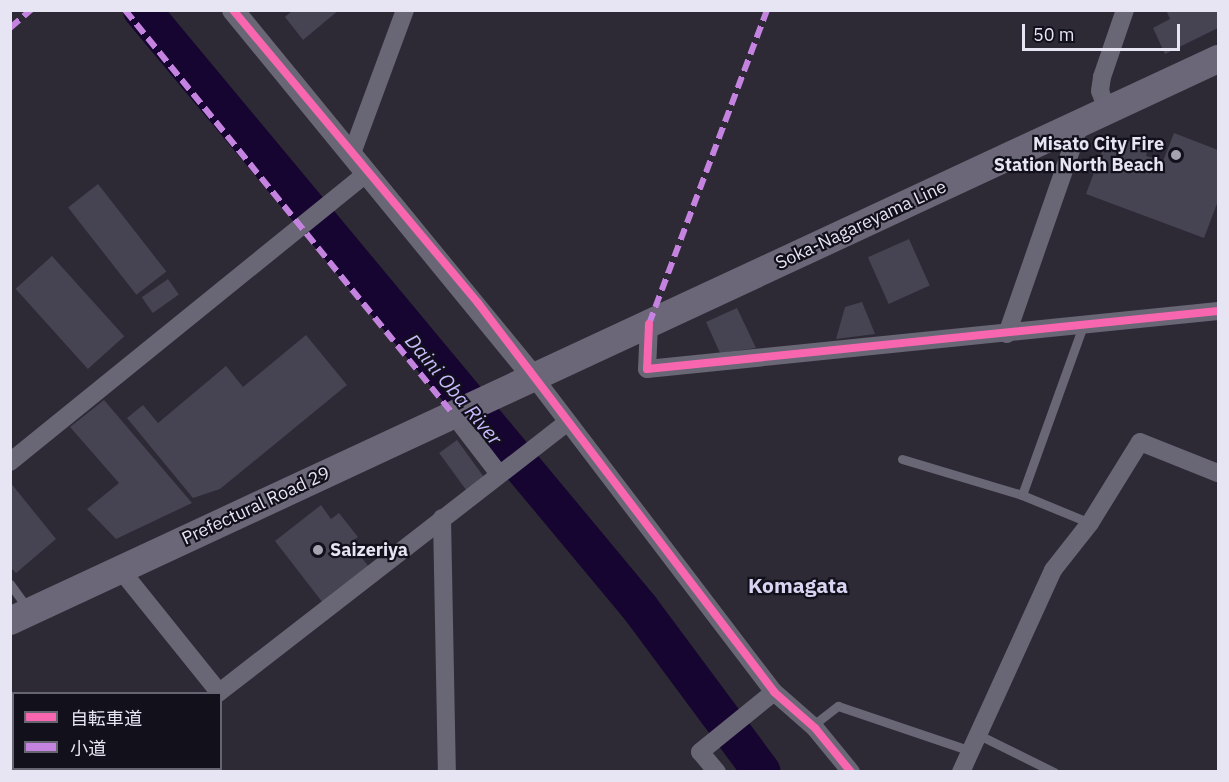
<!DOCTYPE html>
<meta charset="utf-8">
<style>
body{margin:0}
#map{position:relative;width:1229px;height:782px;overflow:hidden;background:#2d2a35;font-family:"IBM Plex Sans","Noto Sans JP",sans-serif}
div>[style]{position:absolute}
.river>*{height:38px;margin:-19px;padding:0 19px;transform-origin:19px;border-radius:19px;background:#150530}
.building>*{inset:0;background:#464352;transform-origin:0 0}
.service>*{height:9px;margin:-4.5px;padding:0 4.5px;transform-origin:4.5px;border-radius:4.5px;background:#696675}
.minor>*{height:18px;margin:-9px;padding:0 9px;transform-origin:9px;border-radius:9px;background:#696675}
.tertiary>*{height:22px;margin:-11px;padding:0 11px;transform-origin:11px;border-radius:11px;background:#696675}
.primary>*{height:28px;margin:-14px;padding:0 14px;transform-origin:14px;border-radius:14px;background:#6b6778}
.quiet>*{height:6px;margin-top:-3px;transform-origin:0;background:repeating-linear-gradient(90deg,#c483df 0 12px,transparent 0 18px)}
.cycleway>*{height:8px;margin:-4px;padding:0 4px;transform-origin:4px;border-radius:4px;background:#f766af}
.dots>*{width:16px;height:16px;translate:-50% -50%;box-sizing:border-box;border:3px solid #12101a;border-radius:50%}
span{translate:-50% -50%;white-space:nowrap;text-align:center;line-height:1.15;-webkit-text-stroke:4.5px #12101a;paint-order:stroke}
.poi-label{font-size:18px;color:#e7e4f3;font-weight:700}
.right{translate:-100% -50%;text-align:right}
.left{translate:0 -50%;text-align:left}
.street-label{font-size:18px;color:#e7e4f3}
.water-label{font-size:20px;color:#c9bbff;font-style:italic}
.quarter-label{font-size:21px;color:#d9d4f1;font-weight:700}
.frame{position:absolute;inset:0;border:12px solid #e7e4f3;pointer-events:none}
.legend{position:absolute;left:12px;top:692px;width:210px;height:78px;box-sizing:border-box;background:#12101a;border:2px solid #676571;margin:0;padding:8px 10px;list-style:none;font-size:18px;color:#e7e4f3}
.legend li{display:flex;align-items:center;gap:12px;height:30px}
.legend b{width:30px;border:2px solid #676571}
.scale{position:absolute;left:1022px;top:24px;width:158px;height:27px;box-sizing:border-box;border:3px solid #e7e4f3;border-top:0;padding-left:8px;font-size:18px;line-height:21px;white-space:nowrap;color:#e7e4f3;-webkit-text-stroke:4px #12101a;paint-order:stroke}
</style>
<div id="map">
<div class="river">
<i style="left:142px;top:10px;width:778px;rotate:50.21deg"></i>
<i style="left:640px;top:608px;width:204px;rotate:53.4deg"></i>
</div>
<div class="building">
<i style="clip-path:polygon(293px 10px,339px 10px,303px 40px,285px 17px)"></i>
<i style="clip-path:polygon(1166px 10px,1218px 10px,1218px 28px,1165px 54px,1153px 28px,1170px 19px)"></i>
<i style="clip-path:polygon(1174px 133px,1218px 150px,1218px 201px,1204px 238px,1086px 194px,1105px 143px,1118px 137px,1149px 148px,1146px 156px,1163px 161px)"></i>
<i style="left:98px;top:184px;width:111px;height:38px;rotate:52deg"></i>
<i style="left:909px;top:239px;width:51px;height:45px;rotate:66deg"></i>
<i style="left:52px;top:256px;width:108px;height:49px;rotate:48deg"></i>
<i style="left:168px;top:279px;width:19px;height:32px;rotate:55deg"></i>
<i style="clip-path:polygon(862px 302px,875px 334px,836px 339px,845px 307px)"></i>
<i style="clip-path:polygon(737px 308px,756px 348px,720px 353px,706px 322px)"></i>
<i style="clip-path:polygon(306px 335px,347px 385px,220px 489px,193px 498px,127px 418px,143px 405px,158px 423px,226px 366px,243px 387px)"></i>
<i style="clip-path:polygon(104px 400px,192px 503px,116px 539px,87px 509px,119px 483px,70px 427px)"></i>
<i style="left:457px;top:440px;width:47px;height:22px;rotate:54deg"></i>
<i style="clip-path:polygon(10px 482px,56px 539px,16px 573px,10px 567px)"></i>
<i style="clip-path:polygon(321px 505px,331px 519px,339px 513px,358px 537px,350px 543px,369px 567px,323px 603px,275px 541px)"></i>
</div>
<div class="service">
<i style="left:902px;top:459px;width:125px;rotate:16.7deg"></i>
<i style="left:1022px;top:495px;width:74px;rotate:22.4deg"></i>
<i style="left:1022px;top:495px;width:180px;rotate:-70.2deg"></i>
<i style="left:10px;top:584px;width:31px;rotate:54deg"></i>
<i style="left:812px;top:726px;width:33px;rotate:-38deg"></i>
<i style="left:838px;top:706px;width:140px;rotate:18.7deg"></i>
<i style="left:979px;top:735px;width:84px;rotate:26.3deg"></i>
</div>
<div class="minor">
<i style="left:1107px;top:110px;width:20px;rotate:-110deg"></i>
<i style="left:1100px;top:91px;width:14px;rotate:-82deg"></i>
<i style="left:1102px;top:77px;width:71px;rotate:-71.1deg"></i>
<i style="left:351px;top:156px;width:156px;rotate:-69.7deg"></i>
<i style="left:649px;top:324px;width:45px;rotate:92.5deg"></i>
<i style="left:647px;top:369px;width:574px;rotate:-5.8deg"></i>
<i style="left:1007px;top:334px;width:225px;rotate:-70.8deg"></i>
<i style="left:533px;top:376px;width:397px;rotate:52.7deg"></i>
<i style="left:774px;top:692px;width:55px;rotate:41.3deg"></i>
<i style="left:815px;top:728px;width:57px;rotate:50.7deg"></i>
<i style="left:453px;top:414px;width:76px;rotate:52.5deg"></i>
<i style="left:10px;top:462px;width:458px;rotate:-39deg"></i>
<i style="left:442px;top:518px;width:254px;rotate:88.9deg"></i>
<i style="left:120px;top:569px;width:158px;rotate:51.2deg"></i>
<i style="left:217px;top:694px;width:443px;rotate:-37.8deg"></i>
<i style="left:186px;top:768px;width:4px;rotate:76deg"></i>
<i style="left:116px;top:772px;width:6px;rotate:-45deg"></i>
<i style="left:717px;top:772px;width:26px;rotate:-130deg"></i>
<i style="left:700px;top:752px;width:95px;rotate:-39deg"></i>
<i style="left:961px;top:772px;width:222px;rotate:-65.5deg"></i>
<i style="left:1053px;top:570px;width:60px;rotate:-51.8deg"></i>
<i style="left:1090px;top:523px;width:95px;rotate:-58.3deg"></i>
<i style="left:1140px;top:442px;width:84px;rotate:21.7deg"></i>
</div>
<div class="tertiary">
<i style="left:233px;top:10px;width:473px;rotate:50.7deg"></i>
</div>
<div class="primary">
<i style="left:10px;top:621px;width:1332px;rotate:-24.95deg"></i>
</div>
<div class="quiet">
<i style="left:125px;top:10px;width:520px;rotate:50.93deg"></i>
<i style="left:10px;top:28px;width:28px;rotate:-41deg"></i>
<i style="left:649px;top:324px;width:335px;rotate:-69.4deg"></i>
</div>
<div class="cycleway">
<i style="left:233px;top:10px;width:382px;rotate:50.1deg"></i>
<i style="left:478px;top:303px;width:489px;rotate:52.7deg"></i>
<i style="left:774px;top:692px;width:55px;rotate:41.3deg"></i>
<i style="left:815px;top:728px;width:57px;rotate:50.7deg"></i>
<i style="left:649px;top:324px;width:45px;rotate:92.5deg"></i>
<i style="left:647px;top:369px;width:574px;rotate:-5.8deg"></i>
</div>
<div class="dots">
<i style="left:1176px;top:155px;background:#a6a3b0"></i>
<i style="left:318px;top:550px;background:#a6a3b0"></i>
</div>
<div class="poi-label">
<span class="right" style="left:1164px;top:155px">Misato City Fire<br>Station North Beach</span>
<span class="left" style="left:330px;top:550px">Saizeriya</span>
</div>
<div class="street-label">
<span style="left:861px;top:225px;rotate:-25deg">Soka-Nagareyama Line</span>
<span style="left:256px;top:506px;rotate:-25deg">Prefectural Road 29</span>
</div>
<div class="water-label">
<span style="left:454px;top:389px;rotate:50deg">Daini Oba River</span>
</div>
<div class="quarter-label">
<span style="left:798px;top:585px">Komagata</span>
</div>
<div class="frame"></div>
<ul class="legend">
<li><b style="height:8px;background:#f766af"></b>自転車道</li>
<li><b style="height:8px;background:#c483df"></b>小道</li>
</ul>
<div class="scale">50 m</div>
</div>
